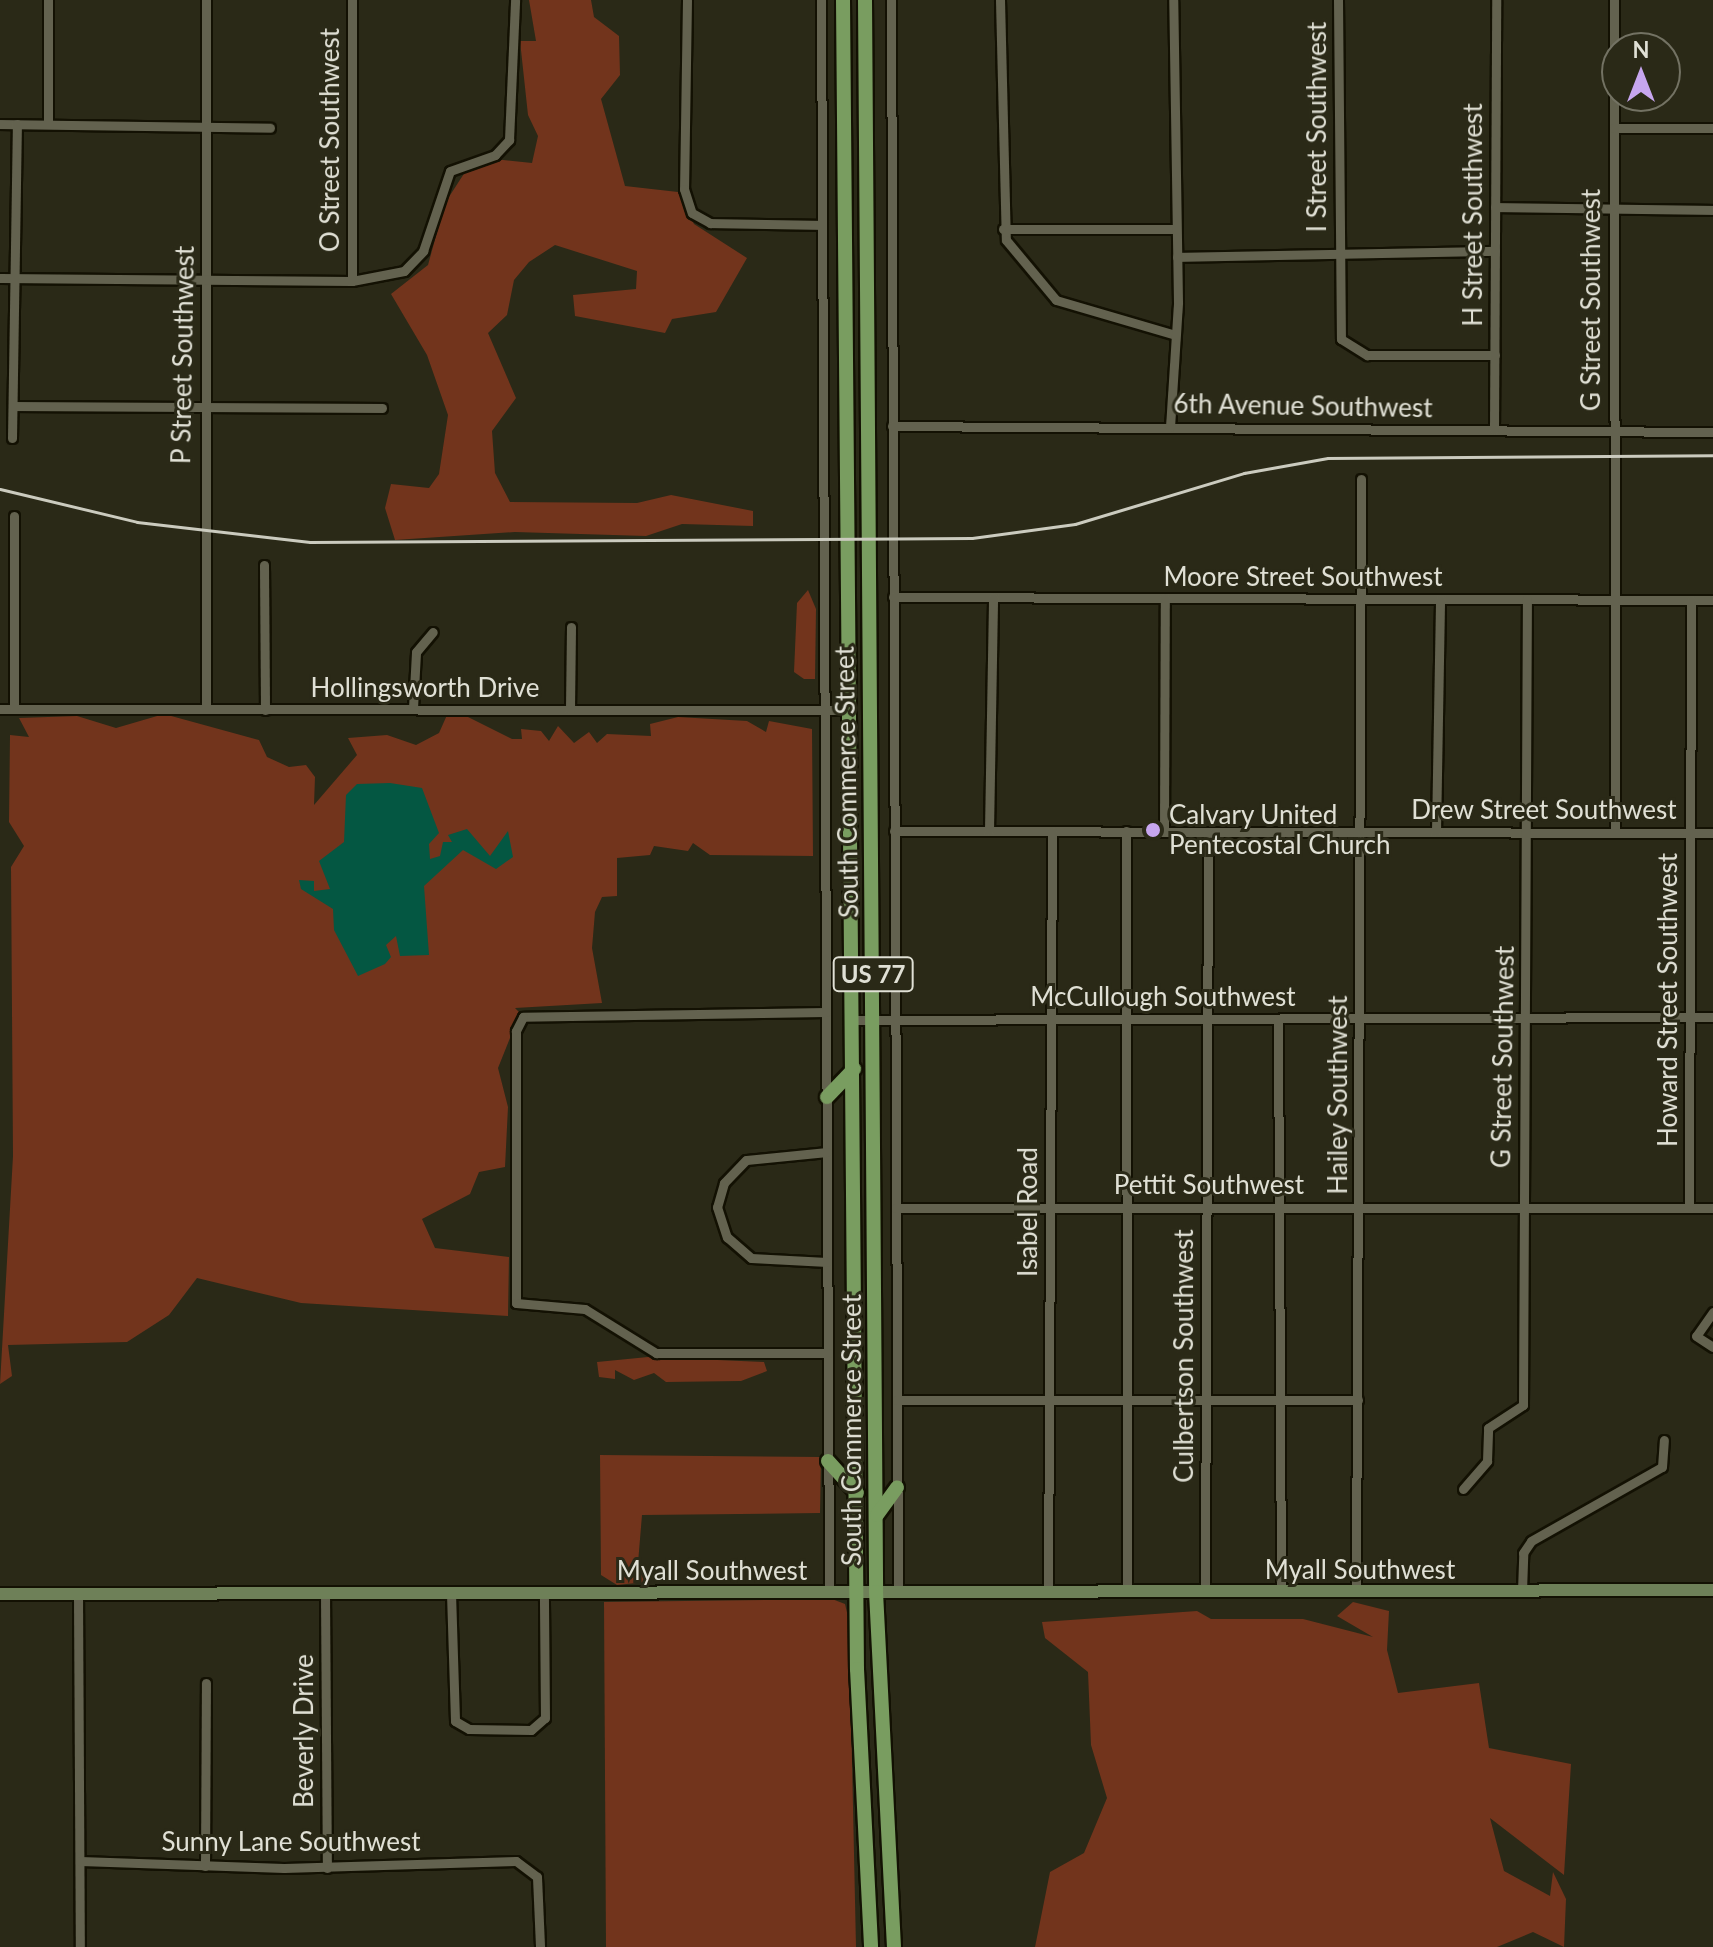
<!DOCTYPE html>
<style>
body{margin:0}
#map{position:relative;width:1713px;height:1947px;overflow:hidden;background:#2a2917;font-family:Lato,sans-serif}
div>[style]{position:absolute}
.green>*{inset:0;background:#72341c}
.water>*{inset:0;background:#045742}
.roads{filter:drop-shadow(2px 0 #131103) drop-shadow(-2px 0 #131103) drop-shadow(0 2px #131103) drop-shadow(0 -2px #131103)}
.street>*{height:9px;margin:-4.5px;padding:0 4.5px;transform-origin:4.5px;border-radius:4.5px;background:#63624f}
.secondary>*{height:12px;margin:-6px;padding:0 6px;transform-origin:6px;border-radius:6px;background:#6e8058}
.primary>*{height:14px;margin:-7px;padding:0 7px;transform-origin:7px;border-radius:7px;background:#799d60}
.rail>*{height:3px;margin:-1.5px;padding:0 1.5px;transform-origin:1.5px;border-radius:1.5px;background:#cbcbbf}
.dots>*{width:22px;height:22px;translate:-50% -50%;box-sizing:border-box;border:4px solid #2a2917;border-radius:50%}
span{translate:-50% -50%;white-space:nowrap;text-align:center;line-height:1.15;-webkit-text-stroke:6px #2a2917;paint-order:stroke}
.shield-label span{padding:2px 6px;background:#2a2917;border:2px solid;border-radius:6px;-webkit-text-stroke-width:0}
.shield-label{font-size:24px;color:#e0e0d5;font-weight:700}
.street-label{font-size:26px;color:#e0e0d5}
.poi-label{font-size:26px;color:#e0e0d5}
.left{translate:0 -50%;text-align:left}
.north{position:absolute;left:1601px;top:32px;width:80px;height:80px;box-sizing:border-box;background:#2a2917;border:2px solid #737263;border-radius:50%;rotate:0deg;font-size:22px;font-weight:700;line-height:32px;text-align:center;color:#e0e0d5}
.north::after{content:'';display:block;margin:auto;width:28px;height:36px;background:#c7a6ef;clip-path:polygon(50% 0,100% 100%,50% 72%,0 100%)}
</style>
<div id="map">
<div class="green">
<i style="clip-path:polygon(529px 0,591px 0,594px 17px,619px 36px,620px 75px,601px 99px,625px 186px,678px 192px,694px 224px,747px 258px,716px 312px,672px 319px,665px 333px,575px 316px,573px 295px,636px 289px,637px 271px,555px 245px,529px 262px,514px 280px,507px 315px,488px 333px,516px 398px,492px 431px,495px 473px,510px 502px,637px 503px,671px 495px,753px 511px,753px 526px,682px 524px,646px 536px,515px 532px,395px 540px,385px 508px,391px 484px,429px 488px,439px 474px,448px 415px,427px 355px,391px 294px,428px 265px,445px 203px,467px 169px,485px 158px,532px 163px,538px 136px,528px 115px,520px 41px,536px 41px)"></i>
<i style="clip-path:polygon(808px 590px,816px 609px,815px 679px,804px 679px,794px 672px,797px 603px)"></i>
<i style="clip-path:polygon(164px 714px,259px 740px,267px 757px,289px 767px,306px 765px,315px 777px,314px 805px,357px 755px,348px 738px,387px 735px,416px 745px,439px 733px,447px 715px,464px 715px,512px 739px,522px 739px,521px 729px,541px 731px,549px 741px,558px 726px,574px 743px,589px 732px,597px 743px,607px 734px,651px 736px,650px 724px,678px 717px,747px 721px,766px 732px,769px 721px,812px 729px,813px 856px,710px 855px,693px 843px,688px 851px,654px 846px,650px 855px,617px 858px,617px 896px,602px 897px,595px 912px,592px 948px,602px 1003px,515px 1008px,520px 1013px,498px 1068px,508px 1107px,505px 1167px,479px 1172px,470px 1194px,422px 1219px,435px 1248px,509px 1257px,508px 1316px,301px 1303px,197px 1278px,169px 1315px,127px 1342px,8px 1345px,12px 1376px,0 1384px,13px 1156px,11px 867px,24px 846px,9px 822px,10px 735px,29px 737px,19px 718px,77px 716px,116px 728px)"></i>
<i style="clip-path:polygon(648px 1357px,764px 1362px,767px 1371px,741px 1381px,666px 1382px,654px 1373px,634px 1380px,615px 1370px,615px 1379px,599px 1377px,597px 1362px)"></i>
<i style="clip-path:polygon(600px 1455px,821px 1457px,820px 1513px,642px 1515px,638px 1563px,647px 1568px,646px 1582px,617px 1585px,601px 1575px)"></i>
<i style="clip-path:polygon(832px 1599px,845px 1604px,849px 1621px,856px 1947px,606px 1947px,604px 1602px)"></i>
<i style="clip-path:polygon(1353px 1602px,1389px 1611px,1387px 1650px,1398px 1693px,1479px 1683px,1489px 1748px,1571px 1764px,1564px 1875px,1490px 1818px,1504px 1871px,1550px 1896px,1553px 1872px,1566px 1899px,1564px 1947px,1533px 1932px,1497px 1947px,1035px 1947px,1050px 1872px,1084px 1853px,1107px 1798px,1091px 1745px,1088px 1672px,1045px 1638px,1042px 1622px,1197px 1611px,1211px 1619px,1303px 1619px,1373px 1637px,1337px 1616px)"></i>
</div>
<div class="water">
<i style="clip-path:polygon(390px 783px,422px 788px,439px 833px,429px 844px,430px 859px,440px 856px,443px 842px,452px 842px,448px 835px,467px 829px,490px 856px,508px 831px,513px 857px,496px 869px,463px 850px,424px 886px,429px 955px,400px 956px,396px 936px,386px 945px,391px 957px,385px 964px,358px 976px,334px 930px,333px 909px,301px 889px,299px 880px,314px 881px,314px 891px,330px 889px,319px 861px,344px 842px,346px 795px,357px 784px)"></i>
</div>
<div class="roads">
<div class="street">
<i style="left:206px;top:0;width:709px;rotate:90deg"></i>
<i style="left:687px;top:0;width:189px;rotate:90.9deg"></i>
<i style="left:684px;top:189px;width:25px;rotate:72deg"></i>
<i style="left:692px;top:213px;width:21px;rotate:29deg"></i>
<i style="left:710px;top:223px;width:112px;rotate:1deg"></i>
<i style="left:821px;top:0;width:1593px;rotate:89.71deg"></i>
<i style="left:891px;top:0;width:1592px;rotate:89.75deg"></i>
<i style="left:1000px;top:0;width:240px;rotate:88.6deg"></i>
<i style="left:1006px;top:240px;width:78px;rotate:50.2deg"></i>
<i style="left:1056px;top:300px;width:121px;rotate:16.3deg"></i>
<i style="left:1338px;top:0;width:339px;rotate:89.5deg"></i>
<i style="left:1341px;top:339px;width:31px;rotate:32deg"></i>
<i style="left:1367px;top:355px;width:128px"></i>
<i style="left:1614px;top:0;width:832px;rotate:89.93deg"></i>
<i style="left:0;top:124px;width:270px;rotate:0.8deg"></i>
<i style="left:48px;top:124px;width:124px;rotate:-90deg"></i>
<i style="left:1614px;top:128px;width:99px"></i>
<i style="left:1495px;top:207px;width:218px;rotate:0.8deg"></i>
<i style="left:1003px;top:229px;width:173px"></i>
<i style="left:1177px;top:257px;width:318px;rotate:-1.1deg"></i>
<i style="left:0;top:278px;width:352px;rotate:0.5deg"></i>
<i style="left:352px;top:281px;width:53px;rotate:-10.9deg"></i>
<i style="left:404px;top:271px;width:28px;rotate:-46deg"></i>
<i style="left:423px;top:251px;width:84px;rotate:-71.4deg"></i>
<i style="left:450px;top:171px;width:48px;rotate:-19.6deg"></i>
<i style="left:495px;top:155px;width:21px;rotate:-47deg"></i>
<i style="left:509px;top:140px;width:140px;rotate:-87.5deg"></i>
<i style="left:352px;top:281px;width:281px;rotate:-90deg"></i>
<i style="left:13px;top:406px;width:369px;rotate:0.3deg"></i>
<i style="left:892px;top:426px;width:821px;rotate:0.42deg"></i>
<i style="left:1170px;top:427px;width:125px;rotate:-86.3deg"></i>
<i style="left:1178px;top:302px;width:302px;rotate:-90.9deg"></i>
<i style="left:1494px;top:430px;width:430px;rotate:-89.7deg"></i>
<i style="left:12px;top:438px;width:314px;rotate:-89.1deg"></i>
<i style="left:264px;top:565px;width:145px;rotate:89.6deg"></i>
<i style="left:893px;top:597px;width:820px;rotate:0.21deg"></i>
<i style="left:413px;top:708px;width:56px;rotate:-86.9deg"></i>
<i style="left:416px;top:652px;width:26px;rotate:-50deg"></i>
<i style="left:0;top:709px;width:851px;rotate:0.07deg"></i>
<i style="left:14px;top:709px;width:193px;rotate:-90deg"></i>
<i style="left:570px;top:709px;width:82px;rotate:-89.3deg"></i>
<i style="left:894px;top:831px;width:819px;rotate:0.14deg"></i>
<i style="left:989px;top:831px;width:234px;rotate:-89deg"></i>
<i style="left:1126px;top:831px;width:761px;rotate:89.92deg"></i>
<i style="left:1164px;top:832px;width:234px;rotate:-89.8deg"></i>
<i style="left:1436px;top:832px;width:233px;rotate:-89deg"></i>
<i style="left:826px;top:1012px;width:303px;rotate:179.1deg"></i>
<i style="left:523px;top:1017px;width:16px;rotate:117deg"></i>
<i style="left:516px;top:1031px;width:272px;rotate:90deg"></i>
<i style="left:516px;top:1303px;width:69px;rotate:5deg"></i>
<i style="left:585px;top:1309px;width:84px;rotate:31.8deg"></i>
<i style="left:656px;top:1353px;width:172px"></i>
<i style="left:1278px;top:1019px;width:573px;rotate:89.7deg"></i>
<i style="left:853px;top:1020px;width:860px;rotate:-0.2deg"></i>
<i style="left:827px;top:1152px;width:81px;rotate:174.4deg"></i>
<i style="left:746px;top:1160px;width:32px;rotate:134deg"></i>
<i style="left:724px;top:1183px;width:25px;rotate:106deg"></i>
<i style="left:717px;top:1207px;width:32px;rotate:72deg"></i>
<i style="left:727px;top:1237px;width:32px;rotate:41deg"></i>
<i style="left:751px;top:1258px;width:76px;rotate:3deg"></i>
<i style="left:896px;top:1208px;width:817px"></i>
<i style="left:1689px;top:1208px;width:608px;rotate:-89.81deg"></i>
<i style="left:1713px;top:1312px;width:29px;rotate:125deg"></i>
<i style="left:1696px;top:1336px;width:20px;rotate:33deg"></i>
<i style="left:897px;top:1400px;width:461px"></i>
<i style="left:1463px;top:1489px;width:37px;rotate:-49deg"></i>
<i style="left:1487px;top:1461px;width:33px;rotate:-88deg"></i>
<i style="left:1488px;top:1428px;width:42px;rotate:-33.3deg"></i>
<i style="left:1523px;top:1405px;width:806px;rotate:-89.72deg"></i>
<i style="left:1522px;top:1591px;width:38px;rotate:-88deg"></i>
<i style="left:1523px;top:1553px;width:14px;rotate:-56deg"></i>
<i style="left:1531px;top:1541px;width:150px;rotate:-29.5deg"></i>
<i style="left:1662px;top:1467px;width:27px;rotate:-86deg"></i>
<i style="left:1048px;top:1592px;width:761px;rotate:-89.7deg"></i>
<i style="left:1205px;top:1592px;width:760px;rotate:-89.77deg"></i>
<i style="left:1356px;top:1592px;width:1113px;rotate:-89.74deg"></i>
<i style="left:451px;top:1593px;width:128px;rotate:88.2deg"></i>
<i style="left:455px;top:1721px;width:16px;rotate:30deg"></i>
<i style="left:469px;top:1729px;width:62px;rotate:0.9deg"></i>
<i style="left:531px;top:1730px;width:18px;rotate:-41deg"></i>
<i style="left:545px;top:1718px;width:125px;rotate:-90.5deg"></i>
<i style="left:78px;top:1594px;width:353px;rotate:89.7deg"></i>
<i style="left:325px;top:1594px;width:274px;rotate:89.6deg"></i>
<i style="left:80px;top:1861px;width:204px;rotate:2deg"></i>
<i style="left:284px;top:1868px;width:232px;rotate:-1.7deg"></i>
<i style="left:516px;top:1861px;width:26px;rotate:37deg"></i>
<i style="left:537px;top:1877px;width:70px;rotate:87.5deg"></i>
<i style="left:205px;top:1866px;width:183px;rotate:-89.7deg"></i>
</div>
<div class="secondary">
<i style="left:0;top:1594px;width:1713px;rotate:-0.13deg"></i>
</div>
<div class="primary">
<i style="left:843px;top:0;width:1669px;rotate:89.52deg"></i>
<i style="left:857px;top:1669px;width:278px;rotate:87.1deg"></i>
<i style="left:865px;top:0;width:1592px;rotate:89.6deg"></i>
<i style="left:876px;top:1592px;width:355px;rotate:87.1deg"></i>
<i style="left:827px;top:1097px;width:39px;rotate:-46deg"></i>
<i style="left:828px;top:1461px;width:43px;rotate:47.8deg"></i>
<i style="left:877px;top:1515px;width:34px;rotate:-54deg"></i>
</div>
</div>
<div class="rail">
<i style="left:0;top:489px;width:141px;rotate:13.5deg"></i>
<i style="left:137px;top:522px;width:174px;rotate:6.6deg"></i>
<i style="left:310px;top:542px;width:662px;rotate:-0.35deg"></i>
<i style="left:972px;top:538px;width:104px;rotate:-7.7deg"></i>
<i style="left:1075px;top:524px;width:177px;rotate:-16.8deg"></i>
<i style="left:1244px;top:473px;width:85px;rotate:-10.1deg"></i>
<i style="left:1328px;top:458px;width:385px;rotate:-0.4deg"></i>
</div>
<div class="dots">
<i style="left:1153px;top:830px;background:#c7a6ef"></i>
</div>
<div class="shield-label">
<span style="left:873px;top:974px">US 77</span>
</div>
<div class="street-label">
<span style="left:1317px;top:127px;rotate:-90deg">I Street Southwest</span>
<span style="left:330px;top:140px;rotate:-90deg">O Street Southwest</span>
<span style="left:1473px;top:215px;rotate:-90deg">H Street Southwest</span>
<span style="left:1591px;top:300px;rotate:-90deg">G Street Southwest</span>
<span style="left:183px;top:355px;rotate:-89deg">P Street Southwest</span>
<span style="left:1303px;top:406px;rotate:1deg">6th Avenue Southwest</span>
<span style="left:1303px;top:577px">Moore Street Southwest</span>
<span style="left:425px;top:688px">Hollingsworth Drive</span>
<span style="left:847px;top:782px;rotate:-91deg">South Commerce Street</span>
<span style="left:1544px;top:810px">Drew Street Southwest</span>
<span style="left:1163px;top:997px">McCullough Southwest</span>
<span style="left:1668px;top:1000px;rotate:-90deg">Howard Street Southwest</span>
<span style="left:1503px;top:1057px;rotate:-89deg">G Street Southwest</span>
<span style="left:1338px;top:1095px;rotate:-90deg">Hailey Southwest</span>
<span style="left:1209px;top:1185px">Pettit Southwest</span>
<span style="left:1028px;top:1212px;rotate:-90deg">Isabel Road</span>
<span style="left:1184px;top:1356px;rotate:-90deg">Culbertson Southwest</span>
<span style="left:852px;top:1430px;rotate:-90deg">South Commerce Street</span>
<span style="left:1360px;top:1570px">Myall Southwest</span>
<span style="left:712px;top:1571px">Myall Southwest</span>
<span style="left:304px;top:1731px;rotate:-90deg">Beverly Drive</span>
<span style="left:291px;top:1842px">Sunny Lane Southwest</span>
</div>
<div class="poi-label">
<span class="left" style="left:1169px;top:830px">Calvary United<br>Pentecostal Church</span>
</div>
<div class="north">N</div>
</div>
